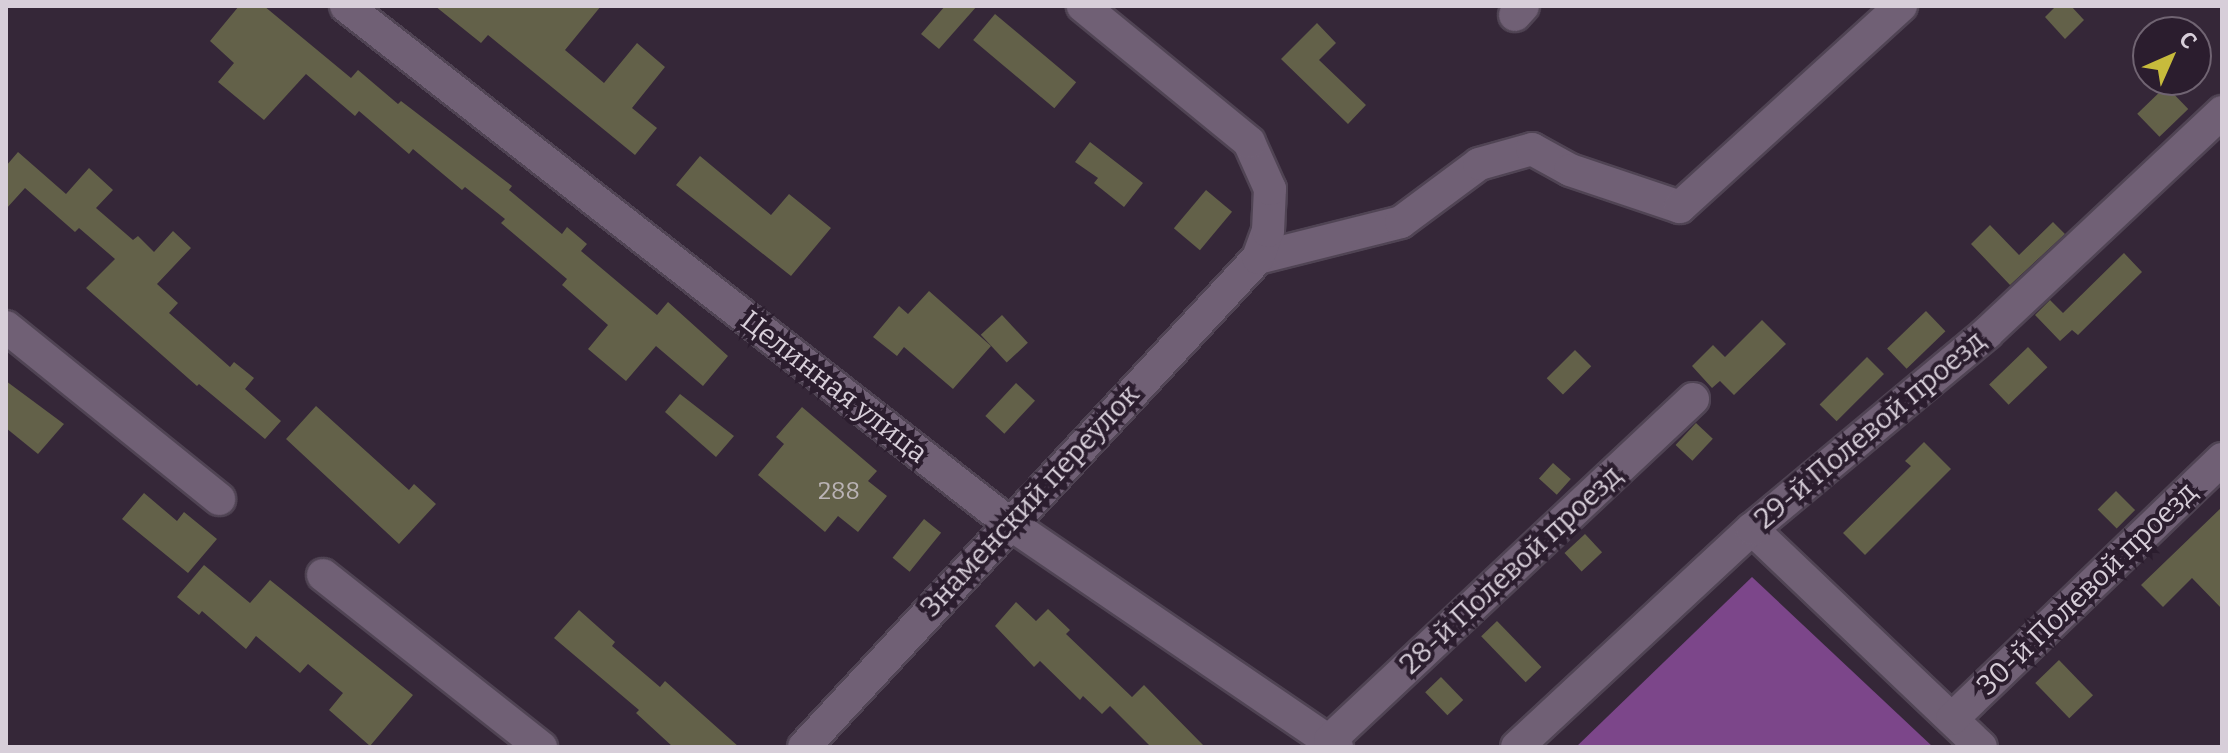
<!DOCTYPE html>
<meta charset="utf-8">
<style>
body{margin:0}
#map{position:relative;width:2228px;height:753px;overflow:hidden;background:#352738;font-family:Bitter,serif}
div>[style]{position:absolute}
.forest>*{inset:0;background:#7c468a}
.building>*{inset:0;background:#636149;transform-origin:0 0}
.roads{filter:drop-shadow(2px 0 #504454) drop-shadow(-2px 0 #504454) drop-shadow(0 2px #504454) drop-shadow(0 -2px #504454)}
.street>*{height:32px;margin:-16px;padding:0 16px;transform-origin:16px;border-radius:16px;background:#706075}
span{translate:-50% -50%;white-space:nowrap;text-align:center;line-height:1.15;-webkit-text-stroke:8px #2b1d2e;paint-order:stroke}
.number-label{font-size:24px;color:#bab3b5}
.number-label span{-webkit-text-stroke-width:0}
.street-label{font-size:28px;color:#d7ced9}
.frame{position:absolute;inset:0;border:8px solid #d7ced9;pointer-events:none}
.north{position:absolute;left:2132px;top:16px;width:80px;height:80px;box-sizing:border-box;background:#2b1d2e;border:2px solid #706472;border-radius:50%;rotate:45deg;font-size:22px;font-weight:700;line-height:32px;text-align:center;color:#d7ced9}
.north::after{content:'';display:block;margin:auto;width:28px;height:36px;background:#c7bb3c;clip-path:polygon(50% 0,100% 100%,50% 72%,0 100%)}
</style>
<div id="map">
<div class="forest">
<i style="clip-path:polygon(1752px 577px,1933px 747px,1576px 747px)"></i>
</div>
<div class="building">
<i style="clip-path:polygon(239px 6px,264px 6px,351px 78px,358px 70px,398px 104px,401px 101px,512px 186px,509px 190px,562px 234px,567px 227px,587px 244px,581px 251px,657px 315px,668px 302px,728px 356px,703px 386px,656px 346px,626px 381px,588px 349px,608px 325px,562px 285px,567px 279px,501px 223px,505px 219px,465px 187px,462px 190px,413px 149px,409px 154px,359px 111px,355px 116px,306px 74px,264px 120px,218px 82px,234px 63px,210px 41px)"></i>
<i style="clip-path:polygon(435px 6px,601px 6px,565px 50px,604px 83px,637px 43px,665px 67px,632px 108px,657px 128px,635px 155px,488px 35px,481px 43px)"></i>
<i style="clip-path:polygon(945px 6px,977px 6px,939px 49px,921px 34px)"></i>
<i style="clip-path:polygon(2056px 6px,2071px 6px,2084px 20px,2065px 39px,2045px 17px)"></i>
<i style="left:995px;top:14px;width:106px;height:34px;rotate:40deg"></i>
<i style="clip-path:polygon(1317px 23px,1336px 43px,1319px 60px,1366px 105px,1348px 124px,1281px 59px)"></i>
<i style="left:2166px;top:86px;width:32px;height:40px;rotate:46deg"></i>
<i style="clip-path:polygon(1090px 142px,1143px 183px,1124px 207px,1094px 183px,1098px 178px,1075px 162px)"></i>
<i style="clip-path:polygon(18px 152px,66px 194px,89px 168px,113px 190px,96px 208px,133px 240px,138px 236px,154px 252px,173px 231px,191px 248px,157px 284px,178px 303px,169px 313px,230px 367px,234px 362px,254px 378px,245px 389px,281px 421px,265px 439px,199px 384px,197px 386px,86px 288px,115px 259px,79px 228px,75px 232px,25px 188px,6px 209px,6px 166px)"></i>
<i style="clip-path:polygon(700px 156px,771px 215px,789px 194px,831px 228px,791px 276px,676px 185px)"></i>
<i style="left:1206px;top:190px;width:34px;height:50px;rotate:40deg"></i>
<i style="clip-path:polygon(2053px 222px,2065px 234px,2010px 285px,1971px 244px,1990px 225px,2019px 255px)"></i>
<i style="clip-path:polygon(2124px 253px,2142px 272px,2078px 335px,2072px 330px,2060px 341px,2035px 315px,2050px 300px,2063px 313px)"></i>
<i style="clip-path:polygon(929px 291px,991px 346px,953px 389px,904px 347px,897px 356px,873px 337px,899px 306px,908px 314px)"></i>
<i style="left:1926px;top:311px;width:28px;height:54px;rotate:46deg"></i>
<i style="left:1002px;top:315px;width:38px;height:29px;rotate:47deg"></i>
<i style="clip-path:polygon(1762px 320px,1786px 344px,1734px 395px,1720px 381px,1712px 388px,1692px 366px,1713px 345px,1725px 357px)"></i>
<i style="left:2028px;top:347px;width:28px;height:54px;rotate:46deg"></i>
<i style="left:1575px;top:350px;width:23px;height:40px;rotate:45deg"></i>
<i style="left:1867px;top:357px;width:24px;height:67px;rotate:45deg"></i>
<i style="clip-path:polygon(6px 381px,64px 424px,38px 454px,6px 428px)"></i>
<i style="left:1016px;top:383px;width:26px;height:45px;rotate:43deg"></i>
<i style="clip-path:polygon(680px 394px,734px 436px,716px 457px,665px 412px)"></i>
<i style="clip-path:polygon(316px 406px,409px 490px,414px 484px,436px 504px,399px 544px,286px 439px)"></i>
<i style="clip-path:polygon(802px 407px,877px 471px,868px 481px,887px 496px,858px 532px,838px 516px,825px 532px,758px 475px,784px 444px,776px 437px)"></i>
<i style="left:1696px;top:423px;width:23px;height:30px;rotate:43deg"></i>
<i style="clip-path:polygon(1924px 442px,1951px 469px,1865px 555px,1843px 533px,1911px 466px,1905px 461px)"></i>
<i style="left:1553px;top:463px;width:24px;height:21px;rotate:42deg"></i>
<i style="left:2116px;top:491px;width:27px;height:26px;rotate:45deg"></i>
<i style="clip-path:polygon(144px 493px,177px 521px,184px 512px,217px 539px,188px 573px,122px 519px)"></i>
<i style="clip-path:polygon(2222px 507px,2222px 609px,2192px 578px,2163px 607px,2141px 585px)"></i>
<i style="left:924px;top:519px;width:22px;height:50px;rotate:39deg"></i>
<i style="left:1585px;top:534px;width:25px;height:28px;rotate:47deg"></i>
<i style="clip-path:polygon(204px 565px,250px 603px,270px 580px,413px 695px,370px 746px,329px 710px,343px 693px,308px 664px,300px 673px,256px 636px,246px 649px,202px 611px,199px 615px,177px 597px)"></i>
<i style="clip-path:polygon(1016px 602px,1036px 621px,1048px 609px,1070px 630px,1066px 634px,1132px 697px,1144px 685px,1205px 747px,1151px 747px,1110px 706px,1102px 714px,1083px 696px,1080px 700px,1040px 661px,1034px 667px,995px 626px)"></i>
<i style="clip-path:polygon(579px 610px,615px 642px,612px 646px,660px 687px,665px 681px,739px 747px,673px 747px,636px 713px,639px 710px,554px 638px)"></i>
<i style="left:1497px;top:621px;width:64px;height:22px;rotate:46deg"></i>
<i style="left:2059px;top:660px;width:49px;height:33px;rotate:46deg"></i>
<i style="left:1441px;top:677px;width:32px;height:22px;rotate:46deg"></i>
</div>
<div class="roads">
<div class="street">
<i style="left:346px;top:6px;width:841px;rotate:37.95deg"></i>
<i style="left:1009px;top:523px;width:397px;rotate:34.3deg"></i>
<i style="left:1515px;top:15px;width:12px;rotate:-48deg"></i>
<i style="left:1258px;top:258px;width:147px;rotate:-14.1deg"></i>
<i style="left:1401px;top:222px;width:97px;rotate:-36.6deg"></i>
<i style="left:1479px;top:164px;width:55px;rotate:-15.8deg"></i>
<i style="left:1532px;top:149px;width:43px;rotate:28.9deg"></i>
<i style="left:1570px;top:170px;width:116px;rotate:18.6deg"></i>
<i style="left:1680px;top:207px;width:299px;rotate:-42.3deg"></i>
<i style="left:6px;top:327px;width:274px;rotate:38.9deg"></i>
<i style="left:1752px;top:529px;width:316px;rotate:43.6deg"></i>
<i style="left:323px;top:575px;width:278px;rotate:38.3deg"></i>
<i style="left:1952px;top:719px;width:375px;rotate:-43.9deg"></i>
<i style="left:1330px;top:740px;width:498px;rotate:-43.2deg"></i>
<i style="left:804px;top:747px;width:667px;rotate:-47.13deg"></i>
<i style="left:1258px;top:258px;width:29px;rotate:-70deg"></i>
<i style="left:1268px;top:231px;width:42px;rotate:-87.3deg"></i>
<i style="left:1270px;top:189px;width:51px;rotate:-114.1deg"></i>
<i style="left:1249px;top:142px;width:215px;rotate:-140.7deg"></i>
<i style="left:1517px;top:747px;width:321px;rotate:-42.9deg"></i>
<i style="left:1752px;top:529px;width:306px;rotate:-39.8deg"></i>
<i style="left:1987px;top:333px;width:323px;rotate:-43.2deg"></i>
</div>
</div>
<div class="number-label">
<span style="left:839px;top:492px">288</span>
</div>
<div class="street-label">
<span style="left:834px;top:387px;rotate:38deg">Целинная улица</span>
<span style="left:1870px;top:430px;rotate:-40deg">29-й Полевой проезд</span>
<span style="left:1030px;top:501px;rotate:-47deg">Знаменский переулок</span>
<span style="left:1511px;top:570px;rotate:-43deg">28-й Полевой проезд</span>
<span style="left:2087px;top:589px;rotate:-44deg">30-й Полевой проезд</span>
</div>
<div class="frame"></div>
<div class="north">С</div>
</div>
